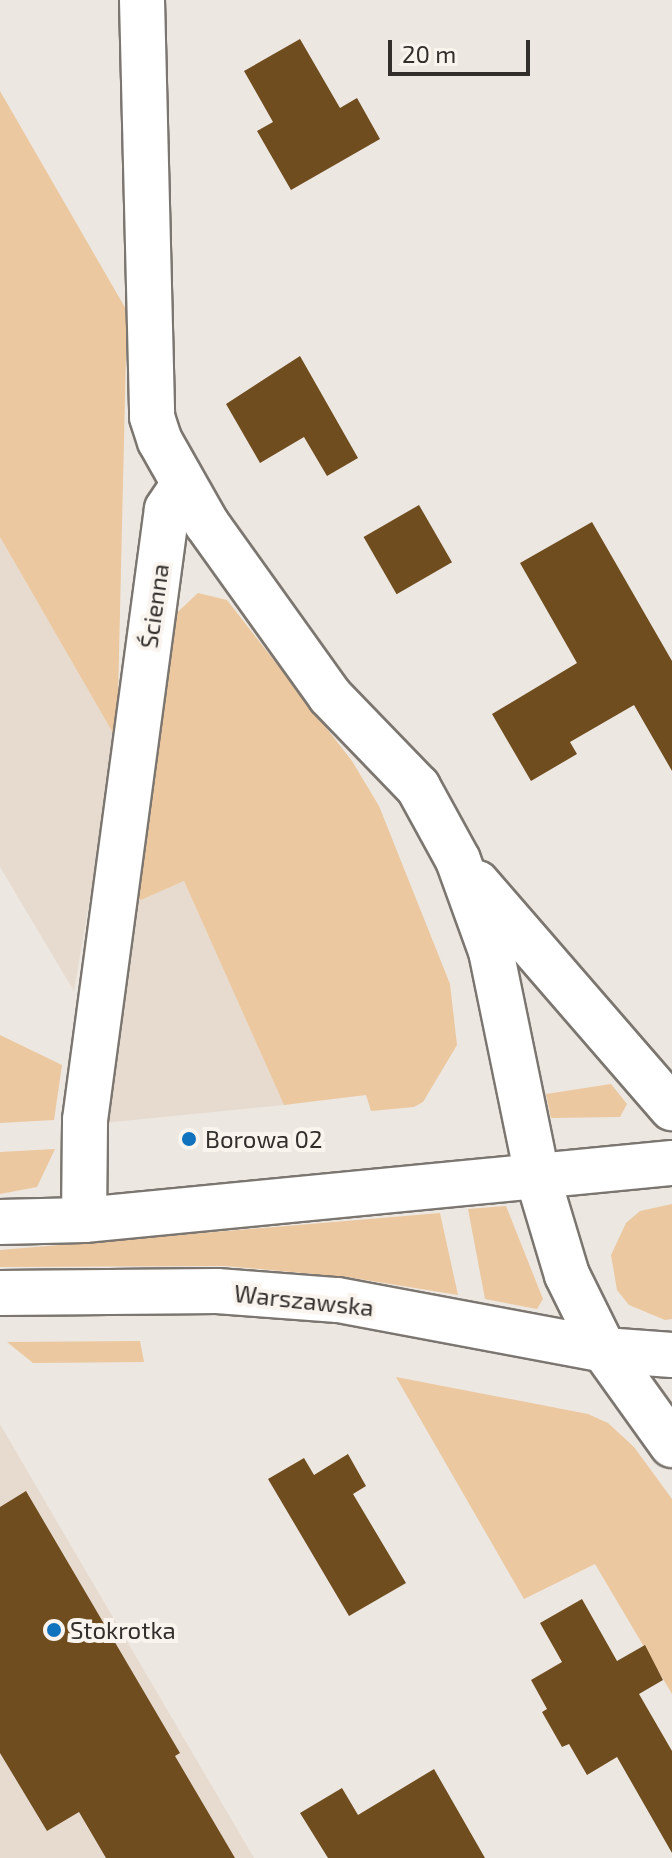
<!DOCTYPE html>
<meta charset="utf-8">
<style>
body{margin:0}
#map{position:relative;width:672px;height:1858px;overflow:hidden;background:#ede7e1;font-family:"Exo 2",sans-serif}
div>[style]{position:absolute}
.built>*{inset:0;background:#e7dbcf}
.green>*{inset:0;background:#ebc89f}
.building>*{inset:0;background:#704d1f;transform-origin:0 0}
.roads{filter:drop-shadow(2px 0 #7c7670) drop-shadow(-2px 0 #7c7670) drop-shadow(0 2px #7c7670) drop-shadow(0 -2px #7c7670)}
.street>*{height:44px;margin:-22px;padding:0 22px;transform-origin:22px;border-radius:22px;background:#fff}
.secondary>*{height:44px;margin:-22px;padding:0 22px;transform-origin:22px;border-radius:22px;background:#fff}
.dots>*{width:22px;height:22px;translate:-50% -50%;box-sizing:border-box;border:4px solid #faf4ee;border-radius:50%}
span{translate:-50% -50%;white-space:nowrap;text-align:center;line-height:1.15;-webkit-text-stroke:8px #faf4ee;paint-order:stroke}
.street-label{font-size:24px;color:#312e2c}
.poi-label{font-size:24px;color:#312e2c}
.left{translate:0 -50%;text-align:left}
.scale{position:absolute;left:388px;top:40px;width:142px;height:36px;box-sizing:border-box;border:4px solid #312e2c;border-top:0;padding-left:10px;font-size:24px;line-height:28px;white-space:nowrap;color:#312e2c;-webkit-text-stroke:6px #faf4ee;paint-order:stroke}
</style>
<div id="map">
<div class="built">
<i style="clip-path:polygon(0 537px,117px 740px,74px 991px,0 867px)"></i>
<i style="clip-path:polygon(184px 881px,284px 1105px,103px 1123px,133px 895px,141px 900px)"></i>
<i style="clip-path:polygon(0 1424px,36px 1486px,254px 1858px,0 1858px)"></i>
</div>
<div class="green">
<i style="clip-path:polygon(0 91px,127px 311px,117px 740px,0 537px)"></i>
<i style="clip-path:polygon(198px 593px,227px 600px,352px 761px,379px 806px,450px 984px,457px 1045px,423px 1102px,414px 1107px,371px 1111px,366px 1095px,284px 1105px,184px 881px,141px 900px,133px 895px,168px 621px)"></i>
<i style="clip-path:polygon(0 1035px,62px 1065px,54px 1120px,0 1123px)"></i>
<i style="clip-path:polygon(611px 1084px,627px 1104px,620px 1117px,551px 1118px,546px 1094px)"></i>
<i style="clip-path:polygon(55px 1149px,37px 1187px,0 1194px,0 1152px)"></i>
<i style="clip-path:polygon(672px 1204px,672px 1319px,665px 1320px,629px 1305px,617px 1290px,611px 1255px,626px 1223px,640px 1211px)"></i>
<i style="clip-path:polygon(506px 1206px,543px 1299px,537px 1309px,485px 1299px,468px 1209px)"></i>
<i style="clip-path:polygon(440px 1213px,458px 1295px,347px 1277px,225px 1266px,0 1267px,0 1250px)"></i>
<i style="clip-path:polygon(140px 1341px,144px 1362px,33px 1363px,7px 1342px)"></i>
<i style="clip-path:polygon(396px 1377px,588px 1414px,608px 1423px,634px 1447px,672px 1499px,672px 1694px,595px 1564px,524px 1599px)"></i>
</div>
<div class="building">
<i style="clip-path:polygon(300px 39px,340px 108px,357px 98px,380px 139px,291px 190px,257px 131px,273px 122px,244px 71px)"></i>
<i style="clip-path:polygon(300px 356px,358px 458px,327px 476px,304px 437px,260px 463px,226px 404px)"></i>
<i style="left:419px;top:505px;width:66px;height:64px;rotate:60deg"></i>
<i style="clip-path:polygon(592px 522px,672px 661px,672px 771px,634px 705px,570px 742px,577px 754px,531px 781px,492px 714px,577px 663px,520px 563px)"></i>
<i style="clip-path:polygon(348px 1454px,366px 1486px,353px 1494px,406px 1583px,349px 1616px,268px 1479px,304px 1458px,314px 1475px)"></i>
<i style="clip-path:polygon(26px 1491px,180px 1753px,175px 1756px,235px 1858px,106px 1858px,79px 1812px,47px 1831px,0 1753px,0 1507px)"></i>
<i style="clip-path:polygon(582px 1599px,617px 1661px,645px 1645px,663px 1680px,639px 1694px,672px 1751px,672px 1853px,617px 1757px,587px 1775px,569px 1744px,562px 1747px,542px 1712px,547px 1709px,531px 1680px,562px 1662px,540px 1623px)"></i>
<i style="clip-path:polygon(434px 1769px,485px 1858px,328px 1858px,300px 1813px,342px 1788px,358px 1815px)"></i>
</div>
<div class="roads">
<div class="street">
<i style="left:142px;top:0;width:417px;rotate:88.6deg"></i>
<i style="left:152px;top:417px;width:25px;rotate:72deg"></i>
<i style="left:160px;top:441px;width:95px;rotate:60.5deg"></i>
<i style="left:207px;top:524px;width:211px;rotate:54.4deg"></i>
<i style="left:330px;top:696px;width:127px;rotate:46deg"></i>
<i style="left:418px;top:787px;width:83px;rotate:61.3deg"></i>
<i style="left:458px;top:860px;width:97px;rotate:70.1deg"></i>
<i style="left:491px;top:951px;width:229px;rotate:78.4deg"></i>
<i style="left:477px;top:883px;width:298px;rotate:49.1deg"></i>
<i style="left:84px;top:1220px;width:100px;rotate:-89.4deg"></i>
<i style="left:85px;top:1120px;width:616px;rotate:-82.36deg"></i>
<i style="left:167px;top:509px;width:27px;rotate:-56deg"></i>
<i style="left:604px;top:1350px;width:117px;rotate:54.4deg"></i>
</div>
<div class="secondary">
<i style="left:537px;top:1175px;width:104px;rotate:73.3deg"></i>
<i style="left:567px;top:1275px;width:84px;rotate:63.7deg"></i>
<i style="left:0;top:1222px;width:84px;rotate:-1.4deg"></i>
<i style="left:84px;top:1220px;width:591px;rotate:-5.54deg"></i>
<i style="left:0;top:1293px;width:217px;rotate:-0.5deg"></i>
<i style="left:217px;top:1291px;width:121px;rotate:4.3deg"></i>
<i style="left:338px;top:1300px;width:271px;rotate:10.6deg"></i>
<i style="left:604px;top:1350px;width:68px;rotate:4.2deg"></i>
</div>
</div>
<div class="dots">
<i style="left:189px;top:1139px;background:#1172be"></i>
<i style="left:54px;top:1630px;background:#1172be"></i>
</div>
<div class="street-label">
<span style="left:154px;top:606px;rotate:-82deg">Ścienna</span>
<span style="left:304px;top:1300px;rotate:6deg">Warszawska</span>
</div>
<div class="poi-label">
<span class="left" style="left:205px;top:1139px">Borowa 02</span>
<span class="left" style="left:70px;top:1630px">Stokrotka</span>
</div>
<div class="scale">20 m</div>
</div>
